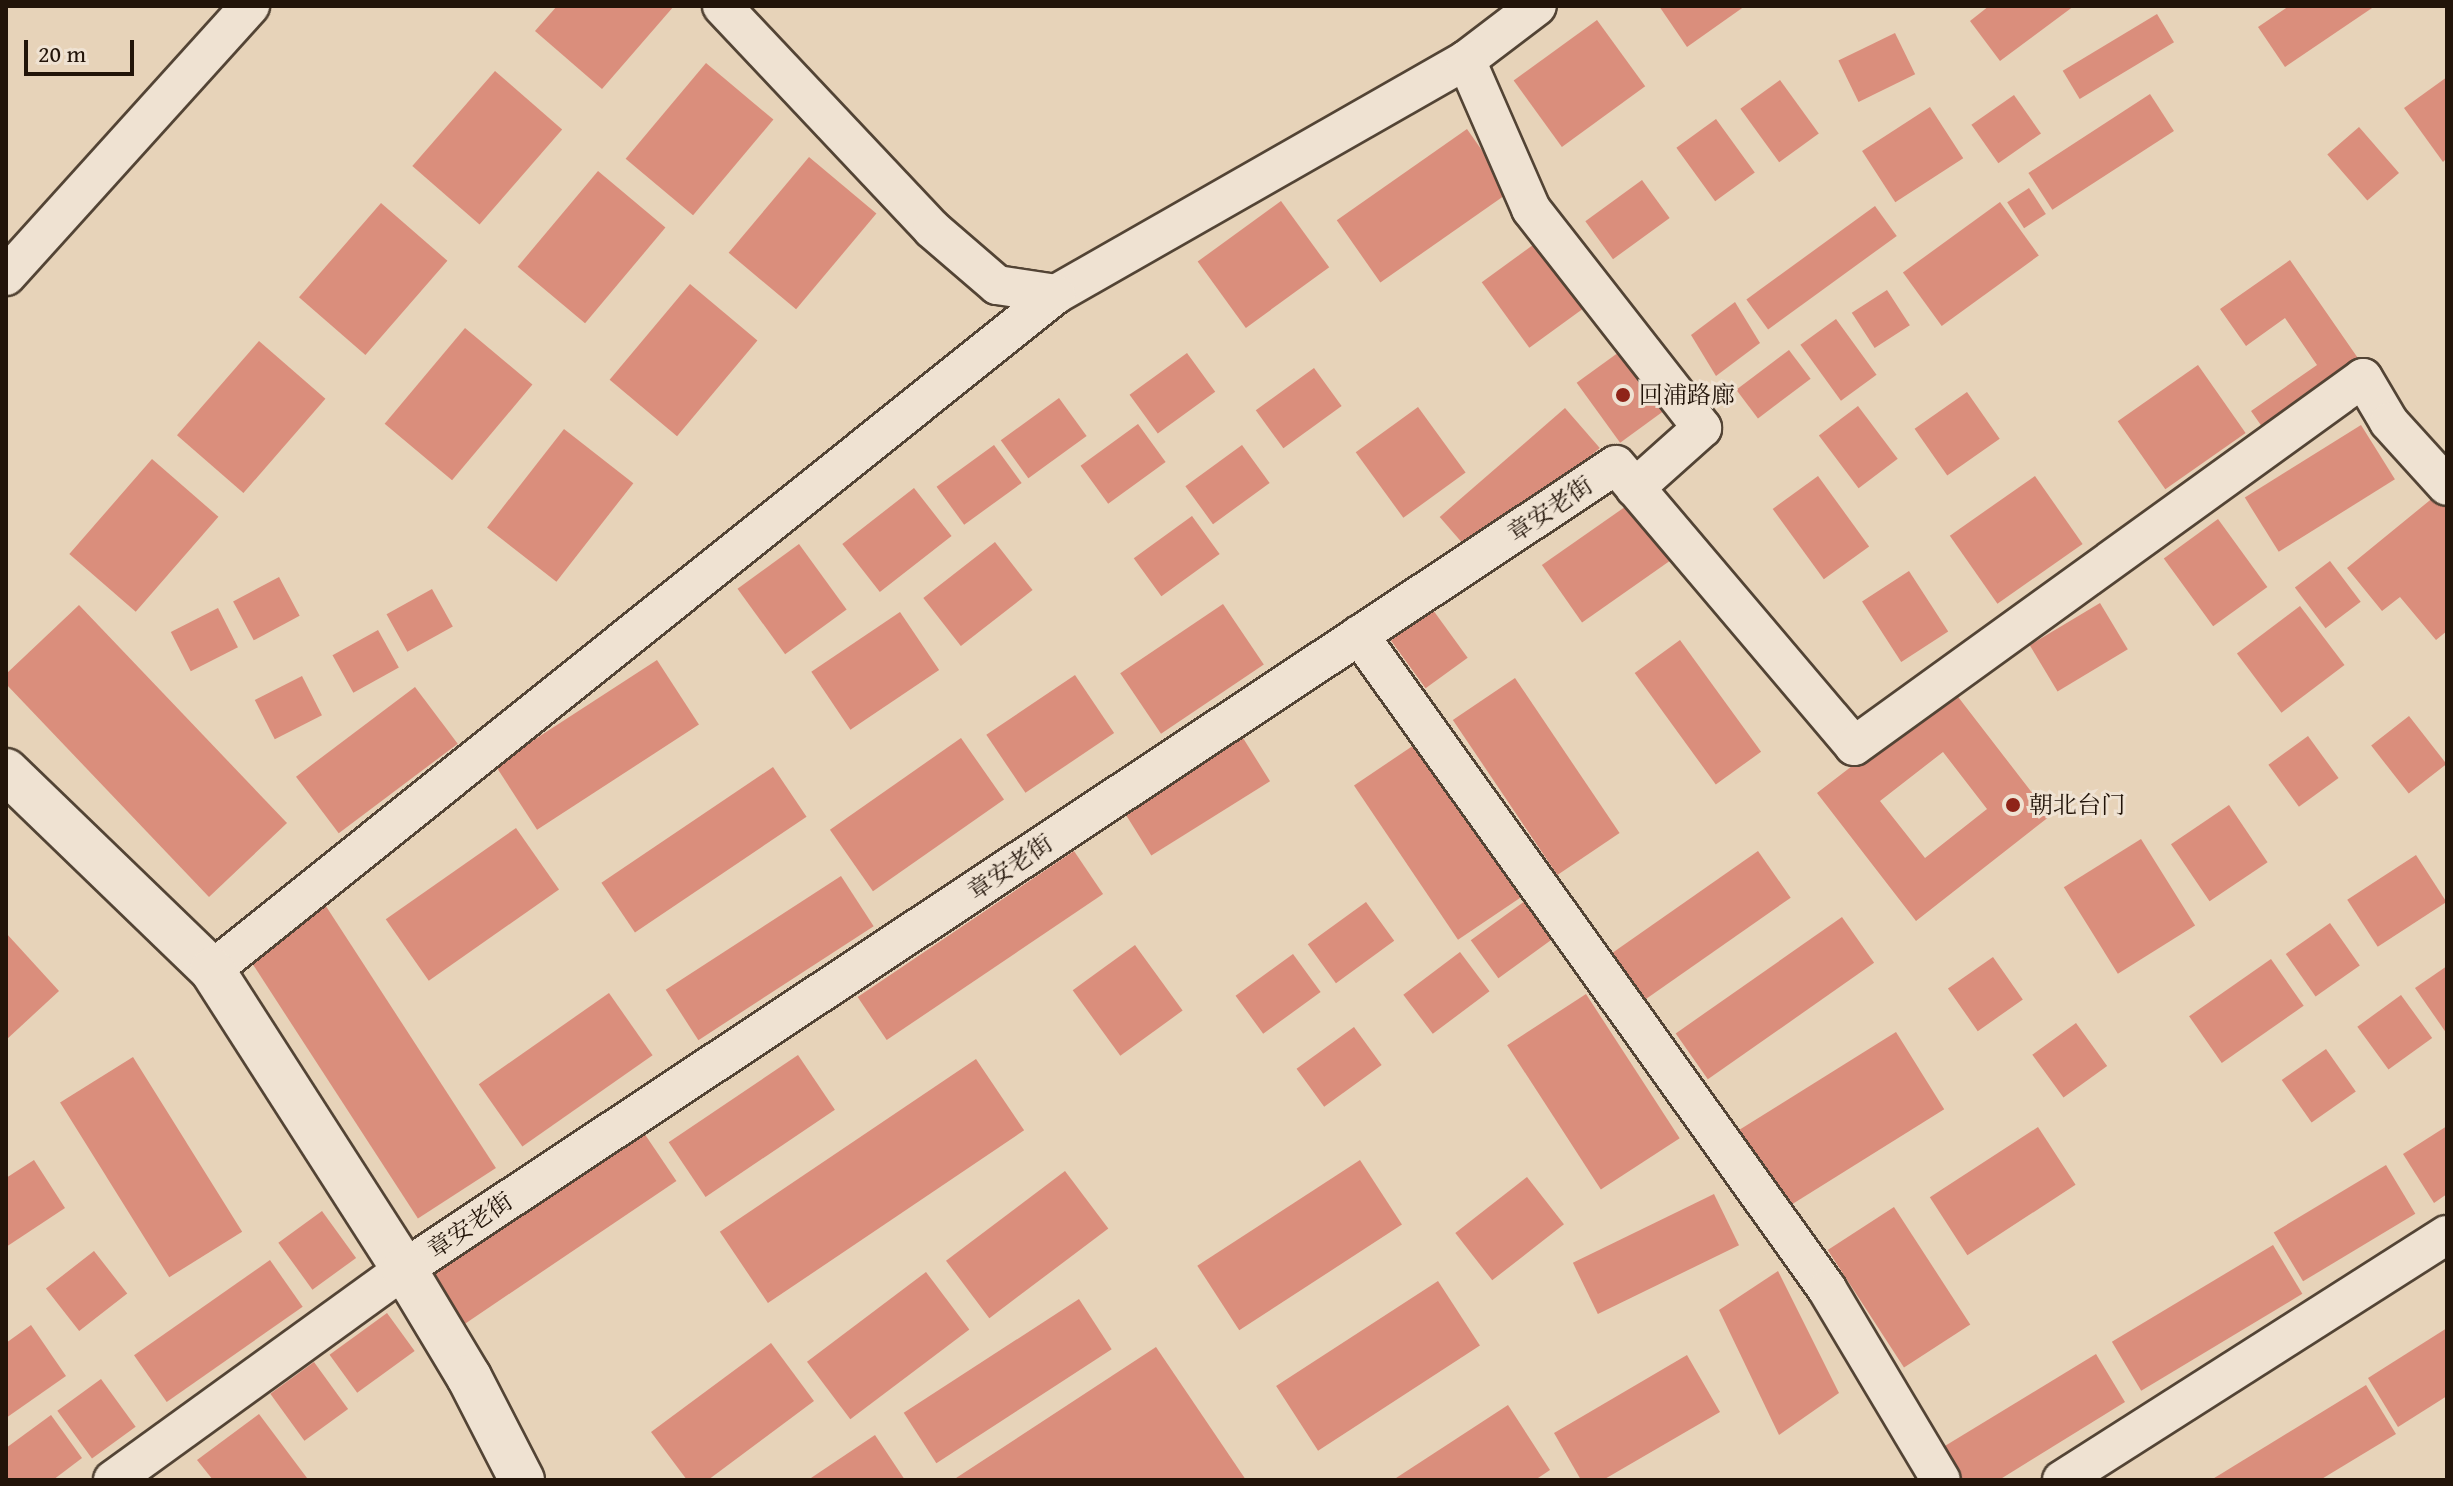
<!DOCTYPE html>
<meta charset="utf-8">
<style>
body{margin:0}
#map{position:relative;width:2453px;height:1486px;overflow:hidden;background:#e7d3b9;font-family:"Gentium Book Plus","Noto Serif SC",serif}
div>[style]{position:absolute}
.building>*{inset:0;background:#da8e7c;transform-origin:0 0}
.roads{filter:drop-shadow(2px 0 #534435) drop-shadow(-2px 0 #534435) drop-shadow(0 2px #534435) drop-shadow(0 -2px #534435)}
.minor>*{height:38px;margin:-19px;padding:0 19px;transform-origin:19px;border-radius:19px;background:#efe2d2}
.tertiary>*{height:44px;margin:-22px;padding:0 22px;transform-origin:22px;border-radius:22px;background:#efe2d2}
.dots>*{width:22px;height:22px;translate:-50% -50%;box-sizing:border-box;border:4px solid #efe2d2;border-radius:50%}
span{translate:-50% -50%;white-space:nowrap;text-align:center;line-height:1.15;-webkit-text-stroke:6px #efe2d2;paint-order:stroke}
.poi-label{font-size:24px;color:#221409}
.left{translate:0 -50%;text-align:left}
.street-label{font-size:24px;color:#221409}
.frame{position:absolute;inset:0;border:8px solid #221409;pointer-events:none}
.scale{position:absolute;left:24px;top:40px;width:110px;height:36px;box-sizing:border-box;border:4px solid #221409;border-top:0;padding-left:10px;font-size:24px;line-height:28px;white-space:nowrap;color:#221409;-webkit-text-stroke:6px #efe2d2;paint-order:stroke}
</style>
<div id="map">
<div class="building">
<i style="clip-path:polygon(557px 6px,674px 6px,602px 89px,535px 31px)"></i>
<i style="clip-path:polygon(1659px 6px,1745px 6px,1687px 47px)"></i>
<i style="clip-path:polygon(1989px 6px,2074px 6px,2000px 61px,1970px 21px)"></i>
<i style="clip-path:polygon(2289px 6px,2375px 6px,2285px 67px,2258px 27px)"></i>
<i style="left:2157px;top:14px;width:33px;height:110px;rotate:59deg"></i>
<i style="left:1597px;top:20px;width:82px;height:103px;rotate:54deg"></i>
<i style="left:1895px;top:33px;width:46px;height:63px;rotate:64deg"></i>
<i style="left:706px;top:63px;width:88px;height:125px;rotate:40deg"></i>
<i style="left:495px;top:71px;width:89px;height:126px;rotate:41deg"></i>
<i style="clip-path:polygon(2447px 77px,2447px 158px,2443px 162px,2404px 108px)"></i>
<i style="left:1780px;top:80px;width:66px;height:49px;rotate:54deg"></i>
<i style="left:2150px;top:94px;width:44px;height:145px;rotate:57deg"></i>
<i style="left:2014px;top:95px;width:47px;height:52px;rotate:55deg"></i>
<i style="left:1930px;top:107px;width:61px;height:81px;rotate:57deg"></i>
<i style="left:1716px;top:119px;width:66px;height:49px;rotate:54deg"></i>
<i style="left:2359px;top:127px;width:61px;height:42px;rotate:49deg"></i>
<i style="left:1467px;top:129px;width:76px;height:159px;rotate:55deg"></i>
<i style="left:809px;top:157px;width:88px;height:125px;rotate:40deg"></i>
<i style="left:598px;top:171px;width:88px;height:125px;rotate:40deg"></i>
<i style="left:1642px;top:180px;width:47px;height:70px;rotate:54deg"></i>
<i style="left:2029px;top:188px;width:31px;height:26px;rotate:57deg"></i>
<i style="left:1281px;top:201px;width:82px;height:103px;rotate:54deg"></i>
<i style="left:2000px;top:202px;width:66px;height:120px;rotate:54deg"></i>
<i style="left:381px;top:203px;width:88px;height:125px;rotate:41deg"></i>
<i style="left:1875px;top:206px;width:37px;height:159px;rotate:54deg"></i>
<i style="left:1544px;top:237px;width:81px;height:77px;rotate:54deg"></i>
<i style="clip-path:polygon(2290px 260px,2362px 364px,2265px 431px,2251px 411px,2317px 365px,2285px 318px,2246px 346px,2220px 309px)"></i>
<i style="left:690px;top:284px;width:88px;height:125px;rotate:40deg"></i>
<i style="left:1887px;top:290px;width:42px;height:42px;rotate:57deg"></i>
<i style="clip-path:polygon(1735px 302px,1760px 343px,1716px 376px,1691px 335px)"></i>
<i style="left:1836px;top:319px;width:69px;height:44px;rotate:54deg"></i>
<i style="left:465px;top:328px;width:88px;height:125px;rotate:40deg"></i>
<i style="left:259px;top:341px;width:88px;height:125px;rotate:41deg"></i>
<i style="left:1626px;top:347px;width:74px;height:61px;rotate:54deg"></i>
<i style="left:1789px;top:350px;width:36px;height:66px;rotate:53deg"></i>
<i style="left:1187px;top:353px;width:48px;height:71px;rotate:54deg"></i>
<i style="left:2198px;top:365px;width:83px;height:98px;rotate:55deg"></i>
<i style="left:1314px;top:368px;width:47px;height:72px;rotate:54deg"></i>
<i style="left:1967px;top:392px;width:57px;height:64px;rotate:55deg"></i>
<i style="left:1059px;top:398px;width:47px;height:72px;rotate:54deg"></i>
<i style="left:1858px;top:406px;width:66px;height:49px;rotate:53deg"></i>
<i style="left:1418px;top:407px;width:81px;height:77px;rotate:54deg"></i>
<i style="left:1565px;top:408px;width:53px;height:166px;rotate:49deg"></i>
<i style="left:1138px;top:424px;width:47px;height:71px;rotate:54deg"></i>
<i style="left:2361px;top:425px;width:64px;height:137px;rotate:58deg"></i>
<i style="left:564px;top:429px;width:88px;height:125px;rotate:38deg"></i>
<i style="left:994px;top:445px;width:47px;height:71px;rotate:54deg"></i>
<i style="left:1242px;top:445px;width:47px;height:70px;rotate:54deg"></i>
<i style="left:152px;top:459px;width:88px;height:126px;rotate:41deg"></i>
<i style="left:1818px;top:476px;width:87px;height:56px;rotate:54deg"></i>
<i style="left:2035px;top:476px;width:83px;height:104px;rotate:55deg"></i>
<i style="left:914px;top:488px;width:61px;height:91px;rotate:52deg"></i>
<i style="clip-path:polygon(2440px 492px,2447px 500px,2447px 631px,2436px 640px,2400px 597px,2382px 611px,2347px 568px)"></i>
<i style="left:1632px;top:502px;width:70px;height:110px;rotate:55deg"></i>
<i style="left:1192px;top:516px;width:47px;height:72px;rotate:54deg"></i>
<i style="left:2218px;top:519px;width:84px;height:67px;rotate:54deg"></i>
<i style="left:995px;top:542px;width:61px;height:91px;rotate:52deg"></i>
<i style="left:799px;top:544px;width:81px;height:76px;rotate:54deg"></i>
<i style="left:2330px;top:561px;width:51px;height:44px;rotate:53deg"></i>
<i style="left:1909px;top:571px;width:72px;height:56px;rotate:57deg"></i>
<i style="left:279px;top:577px;width:44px;height:52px;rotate:62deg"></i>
<i style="left:432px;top:589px;width:43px;height:52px;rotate:61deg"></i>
<i style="left:2100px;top:603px;width:54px;height:82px;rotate:59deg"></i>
<i style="left:1223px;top:604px;width:73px;height:124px;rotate:56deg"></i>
<i style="clip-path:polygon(79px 605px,287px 823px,209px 897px,6px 684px,6px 674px)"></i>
<i style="left:2300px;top:606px;width:74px;height:79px;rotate:53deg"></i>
<i style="left:218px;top:608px;width:44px;height:53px;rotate:63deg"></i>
<i style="left:1433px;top:610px;width:59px;height:52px;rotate:54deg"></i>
<i style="left:900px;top:612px;width:70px;height:107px;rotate:56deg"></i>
<i style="left:378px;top:630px;width:43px;height:52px;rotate:61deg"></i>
<i style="left:1680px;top:640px;width:138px;height:56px;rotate:54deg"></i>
<i style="left:657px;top:660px;width:77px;height:193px;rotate:57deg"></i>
<i style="left:1075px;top:675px;width:70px;height:107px;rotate:56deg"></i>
<i style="left:302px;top:676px;width:44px;height:53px;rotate:63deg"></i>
<i style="left:1515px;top:678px;width:187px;height:75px;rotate:56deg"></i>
<i style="left:415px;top:687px;width:71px;height:149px;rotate:53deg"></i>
<i style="clip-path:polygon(evenodd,1952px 689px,2050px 816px,1916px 921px,1817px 793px,1952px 689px,1943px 752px,1987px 809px,1925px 858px,1880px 801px,1943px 752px)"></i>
<i style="left:2409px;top:716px;width:61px;height:48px;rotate:52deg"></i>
<i style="left:2308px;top:736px;width:52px;height:49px;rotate:54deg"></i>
<i style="left:961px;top:738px;width:75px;height:160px;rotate:55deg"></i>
<i style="left:1243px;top:738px;width:51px;height:140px;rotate:58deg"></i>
<i style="left:1417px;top:743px;width:186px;height:76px;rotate:56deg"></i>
<i style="left:773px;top:767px;width:60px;height:207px;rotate:56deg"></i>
<i style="left:2229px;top:805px;width:69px;height:70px;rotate:56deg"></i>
<i style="left:516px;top:828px;width:75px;height:159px;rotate:55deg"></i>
<i style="left:2141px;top:839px;width:102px;height:91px;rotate:58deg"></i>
<i style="left:1074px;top:851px;width:52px;height:261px;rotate:56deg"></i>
<i style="left:1758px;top:851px;width:57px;height:178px;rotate:55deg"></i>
<i style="left:2416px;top:855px;width:56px;height:82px;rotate:57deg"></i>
<i style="left:841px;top:876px;width:60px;height:209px;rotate:57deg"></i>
<i style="left:320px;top:897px;width:323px;height:93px;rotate:57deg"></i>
<i style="left:1529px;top:898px;width:47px;height:72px;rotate:54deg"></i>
<i style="left:1366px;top:902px;width:48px;height:72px;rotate:54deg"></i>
<i style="left:1842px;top:917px;width:56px;height:203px;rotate:55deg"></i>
<i style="left:2330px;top:923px;width:52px;height:54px;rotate:55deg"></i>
<i style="clip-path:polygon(6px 933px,59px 991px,6px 1040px)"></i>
<i style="left:1135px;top:945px;width:81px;height:77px;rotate:54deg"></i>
<i style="left:1460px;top:952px;width:49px;height:71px;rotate:53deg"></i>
<i style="left:1293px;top:954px;width:47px;height:71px;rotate:54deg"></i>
<i style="left:1993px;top:957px;width:52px;height:55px;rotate:55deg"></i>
<i style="left:2271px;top:959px;width:57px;height:100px;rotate:55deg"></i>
<i style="clip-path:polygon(2447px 966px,2447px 1034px,2415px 988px)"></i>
<i style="left:609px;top:993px;width:76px;height:159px;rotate:55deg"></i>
<i style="left:1586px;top:994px;width:172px;height:94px;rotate:57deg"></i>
<i style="left:2401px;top:995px;width:53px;height:54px;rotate:54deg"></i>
<i style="left:2076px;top:1023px;width:53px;height:54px;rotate:54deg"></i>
<i style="left:1354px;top:1027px;width:47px;height:71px;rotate:54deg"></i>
<i style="left:1896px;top:1032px;width:91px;height:186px;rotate:58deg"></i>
<i style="left:2326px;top:1049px;width:52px;height:54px;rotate:55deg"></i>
<i style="left:798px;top:1055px;width:66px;height:156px;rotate:56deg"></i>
<i style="left:133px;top:1057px;width:206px;height:86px;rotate:58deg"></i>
<i style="left:976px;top:1059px;width:86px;height:309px;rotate:56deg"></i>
<i style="clip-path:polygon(2447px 1126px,2447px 1194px,2434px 1203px,2403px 1154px)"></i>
<i style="left:2038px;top:1127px;width:69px;height:129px;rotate:57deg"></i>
<i style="left:644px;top:1133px;width:58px;height:259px;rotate:56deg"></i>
<i style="clip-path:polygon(34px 1160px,65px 1208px,6px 1247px,6px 1178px)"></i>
<i style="left:1360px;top:1160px;width:77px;height:194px;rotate:57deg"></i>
<i style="left:2386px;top:1165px;width:57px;height:131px;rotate:59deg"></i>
<i style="left:1065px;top:1171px;width:72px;height:149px;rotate:53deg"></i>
<i style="left:1527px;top:1177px;width:60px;height:91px;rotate:52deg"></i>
<i style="left:1714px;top:1194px;width:57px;height:157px;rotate:64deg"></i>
<i style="left:1894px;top:1207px;width:140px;height:79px;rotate:57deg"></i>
<i style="left:322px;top:1211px;width:58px;height:54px;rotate:54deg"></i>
<i style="left:2273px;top:1245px;width:57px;height:188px;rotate:59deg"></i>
<i style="left:94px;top:1251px;width:54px;height:61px;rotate:52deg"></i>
<i style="left:270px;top:1260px;width:57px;height:166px;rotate:55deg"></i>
<i style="clip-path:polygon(1778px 1271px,1839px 1393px,1779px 1435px,1719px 1310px)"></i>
<i style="left:926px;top:1272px;width:72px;height:149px;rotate:53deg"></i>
<i style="left:1438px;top:1281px;width:77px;height:193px;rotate:57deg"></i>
<i style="left:1079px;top:1299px;width:60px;height:209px;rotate:57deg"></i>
<i style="left:387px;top:1313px;width:47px;height:71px;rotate:54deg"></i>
<i style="clip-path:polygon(31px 1325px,66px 1376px,6px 1418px,6px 1343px)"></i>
<i style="clip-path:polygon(2447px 1328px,2447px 1396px,2398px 1427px,2368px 1378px)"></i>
<i style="clip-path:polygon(771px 1343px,814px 1401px,708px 1480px,687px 1480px,651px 1432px)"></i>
<i style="clip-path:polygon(1156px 1347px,1246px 1480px,953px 1480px)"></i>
<i style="clip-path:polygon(2096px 1354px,2125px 1402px,1999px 1480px,1952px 1480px,1935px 1452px)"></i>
<i style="clip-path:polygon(1687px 1355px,1720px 1412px,1603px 1480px,1581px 1480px,1554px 1433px)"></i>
<i style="left:314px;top:1362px;width:58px;height:54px;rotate:54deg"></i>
<i style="left:101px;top:1379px;width:59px;height:54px;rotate:54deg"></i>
<i style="clip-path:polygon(2366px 1385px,2396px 1434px,2320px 1480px,2211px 1480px)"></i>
<i style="clip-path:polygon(1508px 1405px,1550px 1470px,1535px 1480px,1393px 1480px)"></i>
<i style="clip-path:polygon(259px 1414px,307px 1478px,213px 1480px,197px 1460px)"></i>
<i style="clip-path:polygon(51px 1415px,82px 1458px,53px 1480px,6px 1480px,6px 1448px)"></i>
<i style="clip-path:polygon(875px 1435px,905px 1480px,808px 1480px)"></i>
</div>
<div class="roads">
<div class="minor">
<i style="left:722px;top:6px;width:306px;rotate:46.7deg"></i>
<i style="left:932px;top:229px;width:86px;rotate:40.7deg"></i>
<i style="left:997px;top:285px;width:60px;rotate:8.7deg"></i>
<i style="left:1056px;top:294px;width:472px;rotate:-29.7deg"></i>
<i style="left:1466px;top:60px;width:89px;rotate:-37.3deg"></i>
<i style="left:1466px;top:60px;width:163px;rotate:66.4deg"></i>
<i style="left:1531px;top:209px;width:278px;rotate:52deg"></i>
<i style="left:1702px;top:428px;width:90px;rotate:138.2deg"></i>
<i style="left:6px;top:276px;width:364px;rotate:-47.9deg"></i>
<i style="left:1359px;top:635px;width:804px;rotate:54.41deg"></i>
<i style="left:1827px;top:1289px;width:222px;rotate:59.2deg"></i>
<i style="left:212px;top:970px;width:1081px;rotate:-38.69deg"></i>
<i style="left:113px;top:1480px;width:359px;rotate:-35.9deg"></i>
<i style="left:404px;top:1269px;width:1454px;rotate:-33.56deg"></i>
<i style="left:1616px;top:465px;width:368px;rotate:49.7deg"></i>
<i style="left:1854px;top:746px;width:628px;rotate:-35.87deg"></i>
<i style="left:2363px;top:378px;width:51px;rotate:59.4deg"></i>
<i style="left:2389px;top:422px;width:86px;rotate:47.8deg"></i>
<i style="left:2062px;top:1480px;width:456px;rotate:-32.5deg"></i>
</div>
<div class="tertiary">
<i style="left:6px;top:771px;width:286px;rotate:44deg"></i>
<i style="left:212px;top:970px;width:355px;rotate:57.3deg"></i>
<i style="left:404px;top:1269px;width:126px;rotate:59deg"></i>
<i style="left:469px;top:1377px;width:116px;rotate:62.8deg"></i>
</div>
</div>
<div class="dots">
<i style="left:1623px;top:395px;background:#8f2418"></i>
<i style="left:2013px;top:805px;background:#8f2418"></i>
</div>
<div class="poi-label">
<span class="left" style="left:1639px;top:395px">回浦路廊</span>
<span class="left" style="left:2029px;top:805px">朝北台门</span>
</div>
<div class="street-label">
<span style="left:1550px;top:509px;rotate:-34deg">章安老街</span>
<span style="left:1010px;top:867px;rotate:-34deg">章安老街</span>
<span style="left:470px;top:1225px;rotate:-34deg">章安老街</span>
</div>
<div class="frame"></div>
<div class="scale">20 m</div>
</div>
